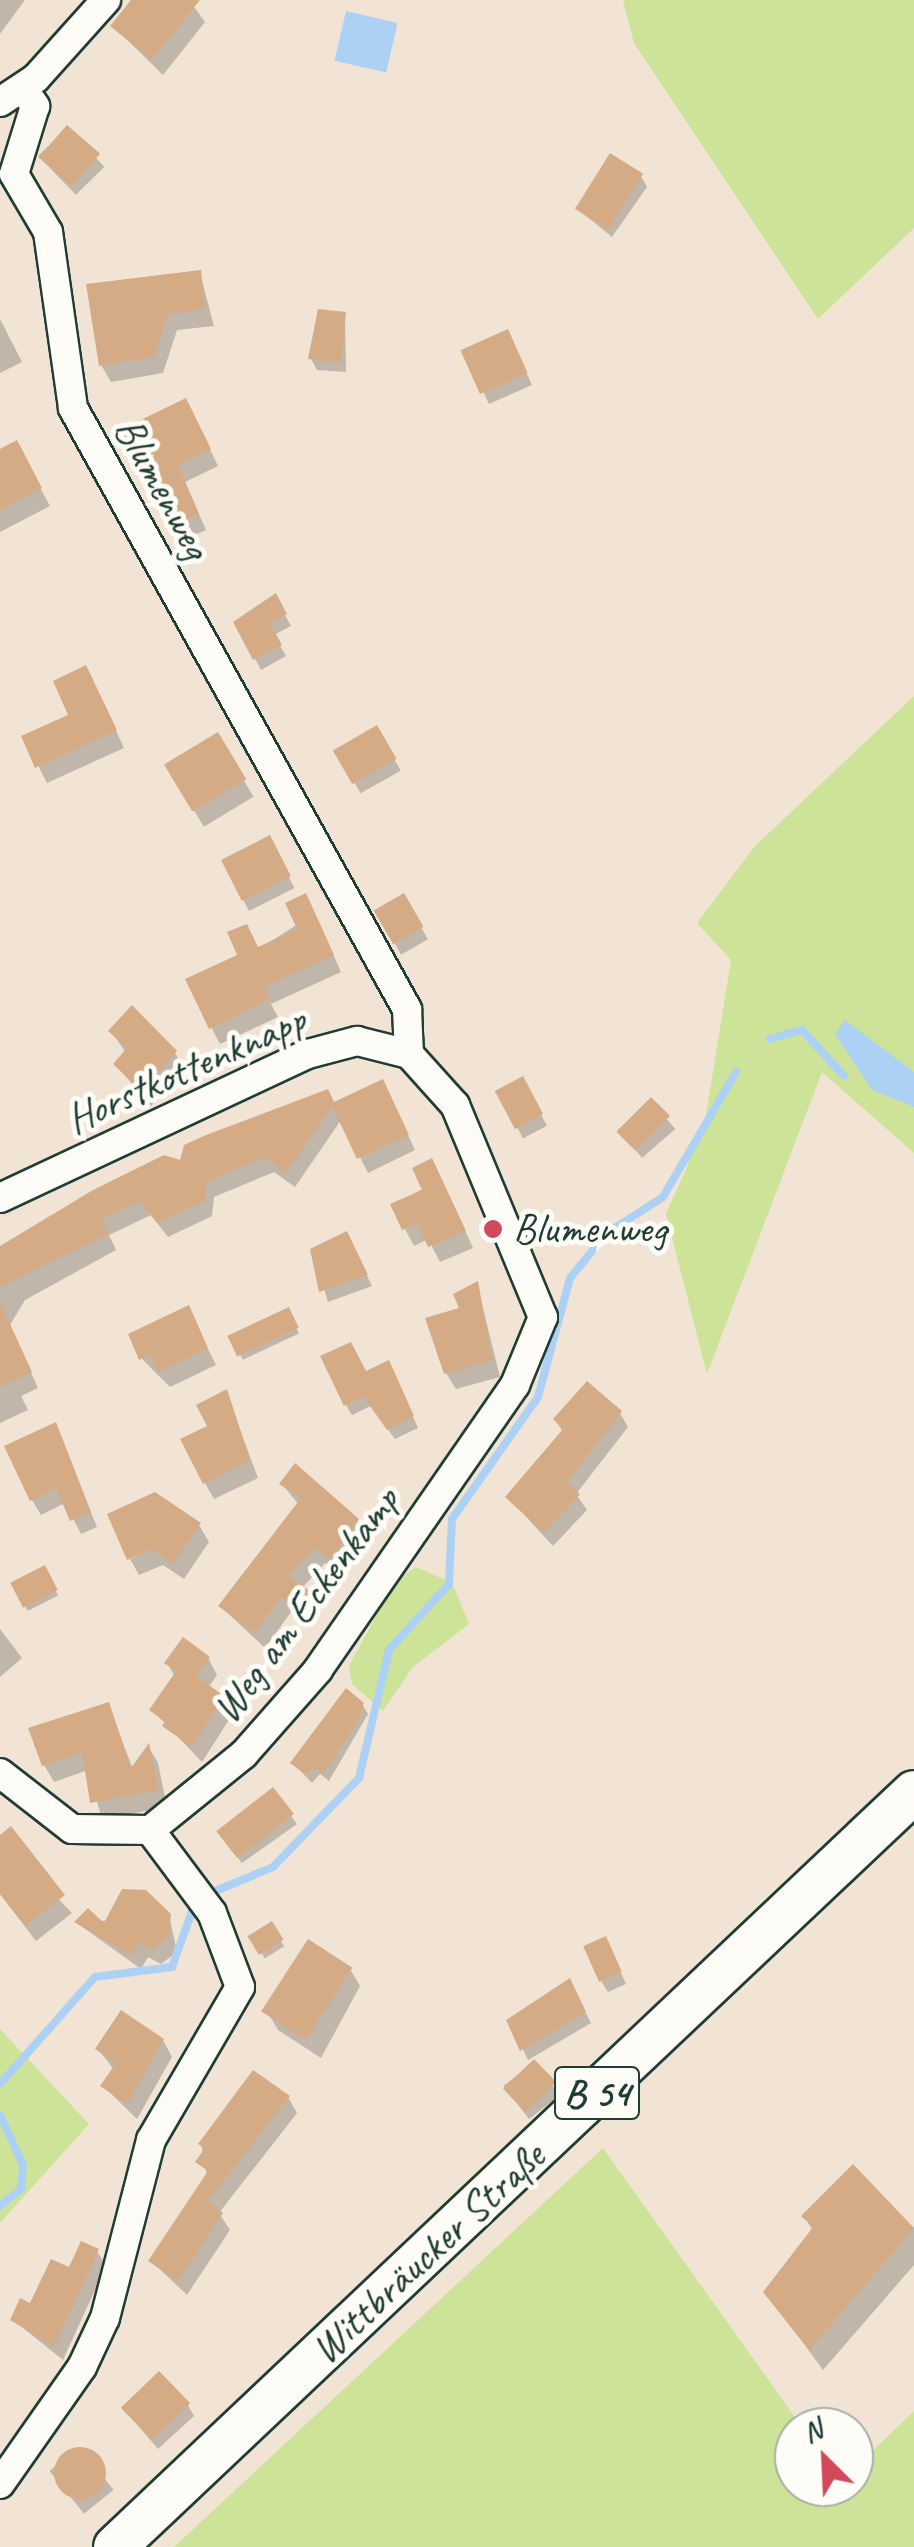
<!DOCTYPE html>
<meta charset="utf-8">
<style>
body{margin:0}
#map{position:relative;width:914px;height:2547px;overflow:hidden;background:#f1e4d5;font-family:Caveat,sans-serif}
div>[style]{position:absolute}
.green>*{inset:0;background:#cde398}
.water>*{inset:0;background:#add1f5;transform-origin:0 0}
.shadow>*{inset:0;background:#0003;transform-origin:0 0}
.stream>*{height:8px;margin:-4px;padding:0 4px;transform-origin:4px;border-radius:4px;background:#add1f5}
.building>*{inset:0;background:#d4ab85;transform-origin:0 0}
.round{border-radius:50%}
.roads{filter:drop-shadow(2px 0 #1f3d34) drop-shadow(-2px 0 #1f3d34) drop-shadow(0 2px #1f3d34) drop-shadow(0 -2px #1f3d34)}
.minor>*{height:28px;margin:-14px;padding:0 14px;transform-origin:14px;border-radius:14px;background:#fdfcf7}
.primary>*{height:42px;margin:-21px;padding:0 21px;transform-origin:21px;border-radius:21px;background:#fdfcf7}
.dots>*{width:28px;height:28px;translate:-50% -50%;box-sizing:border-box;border:5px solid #fdfcf7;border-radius:50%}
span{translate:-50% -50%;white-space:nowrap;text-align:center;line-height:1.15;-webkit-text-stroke:10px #fdfcf7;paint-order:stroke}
.shield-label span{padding:2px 8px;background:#fdfcf7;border:2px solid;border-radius:8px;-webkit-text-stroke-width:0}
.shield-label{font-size:40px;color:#1f3d34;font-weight:700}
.street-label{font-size:42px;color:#1f3d34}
.poi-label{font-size:42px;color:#1f3d34}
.left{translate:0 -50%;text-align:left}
.north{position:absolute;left:774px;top:2407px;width:100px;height:100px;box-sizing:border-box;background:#fdfcf7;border:2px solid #a4b0a9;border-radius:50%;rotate:336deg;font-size:28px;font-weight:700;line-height:40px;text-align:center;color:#1f3d34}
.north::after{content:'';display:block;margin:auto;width:35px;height:45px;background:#d1495b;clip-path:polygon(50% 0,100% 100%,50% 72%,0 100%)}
</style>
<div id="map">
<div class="green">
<i style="clip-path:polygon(623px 0,914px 0,914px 228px,818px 319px,634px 43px)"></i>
<i style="clip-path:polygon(914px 696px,914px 1153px,822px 1072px,707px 1374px,666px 1214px,704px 1128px,731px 960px,697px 923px,755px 846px)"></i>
<i style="clip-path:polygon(416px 1567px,452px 1583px,469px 1624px,413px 1667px,383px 1711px,352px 1684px,349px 1666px,395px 1581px)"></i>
<i style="clip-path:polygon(0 2029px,89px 2124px,0 2223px)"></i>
<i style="clip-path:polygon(603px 2148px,802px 2427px,794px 2427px,794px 2487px,854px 2487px,854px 2469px,914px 2411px,914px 2547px,174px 2547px)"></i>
</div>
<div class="water">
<i style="left:346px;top:11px;width:53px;height:51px;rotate:13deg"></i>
<i style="clip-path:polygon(845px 1020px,914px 1072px,914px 1107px,872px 1090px,835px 1034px)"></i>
</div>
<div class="shadow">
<i style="clip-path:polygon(0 0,25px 0,0 34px)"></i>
<i style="clip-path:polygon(134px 0,189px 0,205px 22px,163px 75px,113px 26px)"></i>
<i style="left:67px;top:128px;width:54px;height:40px;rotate:46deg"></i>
<i style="clip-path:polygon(641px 176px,647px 187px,612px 237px,575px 207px)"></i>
<i style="clip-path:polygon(200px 273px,214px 326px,177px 330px,163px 373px,111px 382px,101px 365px)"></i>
<i style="clip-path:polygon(345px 314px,346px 372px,317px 370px,311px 359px)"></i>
<i style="clip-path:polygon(0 319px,22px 362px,0 373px)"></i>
<i style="clip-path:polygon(513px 343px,532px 385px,489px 404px,464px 352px)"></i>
<i style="clip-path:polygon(194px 417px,218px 466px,185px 482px,206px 530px,179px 542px,122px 433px)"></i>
<i style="clip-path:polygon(0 452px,25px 460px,50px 506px,0 532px)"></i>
<i style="clip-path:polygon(275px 597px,291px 626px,274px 635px,286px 656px,261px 670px,236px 623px)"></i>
<i style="clip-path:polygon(95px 685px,124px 748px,47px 783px,24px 738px,72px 716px)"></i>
<i style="left:377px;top:728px;width:49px;height:46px;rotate:61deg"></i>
<i style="left:217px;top:736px;width:71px;height:58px;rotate:59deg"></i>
<i style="left:269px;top:838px;width:56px;height:51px;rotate:63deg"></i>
<i style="left:403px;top:896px;width:50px;height:31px;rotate:60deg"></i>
<i style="clip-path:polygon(315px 913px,341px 972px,271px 1004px,278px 1017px,220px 1044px,211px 1027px,259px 949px)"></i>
<i style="clip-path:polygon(111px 1031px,175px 1053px,185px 1070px,151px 1106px,116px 1065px,126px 1053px)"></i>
<i style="left:522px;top:1079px;width:53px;height:27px;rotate:62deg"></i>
<i style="clip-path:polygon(390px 1097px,415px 1150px,368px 1173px,341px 1120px,295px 1187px,274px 1172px,214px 1197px,212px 1216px,168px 1237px,151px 1215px,109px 1235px,116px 1250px,25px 1300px,10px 1325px,38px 1388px,21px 1396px,28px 1410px,0 1423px,0 1246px,181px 1162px,334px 1104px)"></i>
<i style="left:651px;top:1101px;width:37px;height:44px;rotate:49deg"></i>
<i style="clip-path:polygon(441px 1178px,473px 1248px,440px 1262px,428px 1239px,414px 1246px,393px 1206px)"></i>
<i style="clip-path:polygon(352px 1245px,372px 1286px,328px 1302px,313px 1250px)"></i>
<i style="clip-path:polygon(477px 1284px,500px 1377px,456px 1389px,446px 1373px)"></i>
<i style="clip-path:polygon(188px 1309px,216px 1365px,170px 1387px,142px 1359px)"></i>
<i style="left:288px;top:1310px;width:26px;height:62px;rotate:65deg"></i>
<i style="clip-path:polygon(394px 1374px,418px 1428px,395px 1439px,371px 1406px,352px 1415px,346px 1405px,366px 1375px)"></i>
<i style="clip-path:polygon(226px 1392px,258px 1478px,214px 1499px,205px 1483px,210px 1427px)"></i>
<i style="clip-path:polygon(620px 1413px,628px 1427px,576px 1494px,587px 1510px,553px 1546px,508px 1497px,563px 1433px,556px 1420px)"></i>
<i style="clip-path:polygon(55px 1425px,97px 1527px,81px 1534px,65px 1503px,41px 1515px,32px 1500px)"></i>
<i style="clip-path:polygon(282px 1484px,357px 1520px,367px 1537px,342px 1574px,325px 1563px,303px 1587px,319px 1611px,308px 1625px,291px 1612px,265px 1648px,221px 1607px,299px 1505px)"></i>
<i style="clip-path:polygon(199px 1525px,209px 1542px,184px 1579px,163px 1565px,139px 1575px,130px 1559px)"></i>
<i style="left:44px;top:1568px;width:31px;height:34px;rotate:63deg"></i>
<i style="clip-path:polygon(0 1629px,22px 1658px,0 1677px)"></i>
<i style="clip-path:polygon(208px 1658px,217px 1675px,208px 1688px,232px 1715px,202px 1762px,152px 1710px,175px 1677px,167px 1663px)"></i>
<i style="clip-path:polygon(362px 1704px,368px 1714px,329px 1781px,320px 1774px,312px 1783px,293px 1763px)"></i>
<i style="clip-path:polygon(108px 1705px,133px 1769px,149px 1748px,158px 1763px,167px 1807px,102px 1819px,88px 1770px,54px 1782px,44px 1765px)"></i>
<i style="clip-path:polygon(272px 1790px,297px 1824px,242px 1863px,221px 1837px)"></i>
<i style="clip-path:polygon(0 1838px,72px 1913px,36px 1941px,0 1894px)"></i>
<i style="clip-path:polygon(169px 1915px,177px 1952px,161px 1964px,148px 1957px,141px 1969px,77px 1923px)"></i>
<i style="left:271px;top:1925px;width:25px;height:23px;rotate:58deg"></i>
<i style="clip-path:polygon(611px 1950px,626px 1984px,608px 1992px,601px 1981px)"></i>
<i style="clip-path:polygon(350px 1969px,360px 1986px,321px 2058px,278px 2030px,268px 2013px)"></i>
<i style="clip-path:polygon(575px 1992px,591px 2023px,528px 2060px,509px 2020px)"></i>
<i style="clip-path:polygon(163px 2040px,172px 2057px,137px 2119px,103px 2086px,114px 2070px,98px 2049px)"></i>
<i style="left:534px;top:2062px;width:42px;height:39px;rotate:52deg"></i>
<i style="clip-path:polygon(288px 2097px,297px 2113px,219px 2213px,230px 2230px,187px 2295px,151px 2261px,207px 2177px,201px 2144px)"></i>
<i style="clip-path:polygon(804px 2216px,914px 2228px,914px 2265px,823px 2370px,766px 2292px,813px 2231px)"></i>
<i style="clip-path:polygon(97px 2251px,106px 2266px,63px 2360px,13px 2320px)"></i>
<i style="clip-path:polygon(188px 2405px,194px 2416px,158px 2449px,123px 2408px)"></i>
<i style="left:79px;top:2447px;width:55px;height:38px;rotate:51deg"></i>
</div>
<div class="stream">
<i style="left:770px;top:1039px;width:33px;rotate:-16deg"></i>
<i style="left:802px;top:1030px;width:62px;rotate:47.6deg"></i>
<i style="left:206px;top:1895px;width:73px;rotate:-22.7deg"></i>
<i style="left:273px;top:1867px;width:124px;rotate:-46deg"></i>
<i style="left:359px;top:1778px;width:131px;rotate:-76.8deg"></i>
<i style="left:389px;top:1650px;width:89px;rotate:-47.7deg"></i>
<i style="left:449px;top:1584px;width:65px;rotate:-87.4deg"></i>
<i style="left:452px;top:1519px;width:149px;rotate:-54.8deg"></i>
<i style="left:538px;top:1397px;width:123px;rotate:-74.9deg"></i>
<i style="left:570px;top:1278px;width:58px;rotate:-50.6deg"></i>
<i style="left:607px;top:1233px;width:67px;rotate:-32.7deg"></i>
<i style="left:663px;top:1197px;width:145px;rotate:-59.7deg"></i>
<i style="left:0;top:2084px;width:143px;rotate:-48.4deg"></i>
<i style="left:95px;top:1977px;width:78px;rotate:-7.4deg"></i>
<i style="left:172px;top:1967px;width:68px;rotate:-70.2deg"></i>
<i style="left:0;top:2115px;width:55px;rotate:65.3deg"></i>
<i style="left:23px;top:2165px;width:24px;rotate:95deg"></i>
<i style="left:21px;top:2189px;width:27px;rotate:141deg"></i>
</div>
<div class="building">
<i style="clip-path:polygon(131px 0,200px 0,152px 60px,110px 26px)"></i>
<i style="left:67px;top:125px;width:44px;height:43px;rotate:41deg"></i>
<i style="left:610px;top:153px;width:39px;height:66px;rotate:32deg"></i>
<i style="clip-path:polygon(201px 270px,205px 309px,168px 314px,154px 357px,99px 366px,86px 284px)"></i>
<i style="clip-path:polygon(318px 309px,346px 312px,341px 362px,308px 359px)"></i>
<i style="left:508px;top:329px;width:48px;height:52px;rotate:66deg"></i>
<i style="clip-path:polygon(186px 398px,211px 449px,178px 465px,199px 514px,168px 527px,118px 431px)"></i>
<i style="clip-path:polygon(17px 440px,42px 488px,0 510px,0 449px)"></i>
<i style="clip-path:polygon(276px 593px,287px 614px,270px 623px,282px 645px,253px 660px,233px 622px)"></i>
<i style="clip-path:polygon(86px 665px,117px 730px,35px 768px,21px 736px,68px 715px,53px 681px)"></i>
<i style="left:377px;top:725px;width:39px;height:51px;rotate:60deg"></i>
<i style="left:218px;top:732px;width:55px;height:63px;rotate:59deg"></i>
<i style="left:270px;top:835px;width:46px;height:55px;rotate:63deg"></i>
<i style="clip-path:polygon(306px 893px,334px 955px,264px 987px,270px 999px,209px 1029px,185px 979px,237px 955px,227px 932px,247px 924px,258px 947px,297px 929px,285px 903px)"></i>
<i style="left:404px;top:893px;width:39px;height:35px;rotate:60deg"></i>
<i style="clip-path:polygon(132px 1005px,177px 1051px,141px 1091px,113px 1064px,127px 1048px,108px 1031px)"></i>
<i style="left:523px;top:1076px;width:43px;height:32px;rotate:62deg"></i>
<i style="clip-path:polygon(383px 1079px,409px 1135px,357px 1159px,332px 1106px,286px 1173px,264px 1157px,207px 1182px,205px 1201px,157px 1223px,140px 1201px,102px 1219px,109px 1234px,0 1287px,0 1246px,93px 1190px,164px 1155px,180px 1160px,184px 1145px,206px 1135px,328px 1089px,334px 1102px)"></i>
<i style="left:651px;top:1097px;width:27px;height:49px;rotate:45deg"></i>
<i style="clip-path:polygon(432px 1158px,466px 1231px,428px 1247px,417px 1223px,402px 1230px,390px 1204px,422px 1190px,412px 1168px)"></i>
<i style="clip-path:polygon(347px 1231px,368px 1275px,319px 1292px,310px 1249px)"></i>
<i style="clip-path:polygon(478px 1281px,492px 1360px,444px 1374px,425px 1318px,459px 1308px,453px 1294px)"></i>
<i style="clip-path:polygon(0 1302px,32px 1372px,0 1387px)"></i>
<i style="clip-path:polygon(189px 1305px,208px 1348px,158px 1372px,150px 1355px,139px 1360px,128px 1334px)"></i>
<i style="left:289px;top:1307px;width:23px;height:68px;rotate:65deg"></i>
<i style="clip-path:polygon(351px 1342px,366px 1371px,389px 1360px,414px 1416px,387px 1430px,363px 1396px,344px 1406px,320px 1356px)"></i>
<i style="clip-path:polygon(587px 1381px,622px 1411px,567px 1482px,580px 1494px,544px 1533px,505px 1497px,563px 1429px,553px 1419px)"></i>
<i style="clip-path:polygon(227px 1389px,250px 1460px,203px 1484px,180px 1439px,207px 1426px,196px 1405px)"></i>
<i style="clip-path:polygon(56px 1422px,91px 1512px,70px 1521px,56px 1488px,30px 1501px,4px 1446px)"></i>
<i style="clip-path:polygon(295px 1463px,359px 1519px,331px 1559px,314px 1547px,289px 1576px,311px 1592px,298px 1610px,281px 1597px,255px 1633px,218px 1606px,301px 1498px,279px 1484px)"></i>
<i style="clip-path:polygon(155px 1492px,201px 1523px,173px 1564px,152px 1549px,127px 1560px,107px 1514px)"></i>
<i style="left:45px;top:1565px;width:28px;height:39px;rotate:63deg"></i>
<i style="clip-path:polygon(183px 1637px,210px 1657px,196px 1676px,224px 1696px,192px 1747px,162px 1726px,176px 1707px,164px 1721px,149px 1710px,176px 1671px,164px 1663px)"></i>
<i style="clip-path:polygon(346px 1688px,364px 1703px,356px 1724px,323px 1774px,313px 1766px,306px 1775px,290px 1763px)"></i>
<i style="clip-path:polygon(109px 1702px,131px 1768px,149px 1743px,159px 1790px,90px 1803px,82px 1752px,42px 1766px,28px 1728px)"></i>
<i style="left:273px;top:1787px;width:34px;height:72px;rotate:52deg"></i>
<i style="clip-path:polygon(11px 1826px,65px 1895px,25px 1926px,0 1894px,0 1835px)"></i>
<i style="clip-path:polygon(122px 1889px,146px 1890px,171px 1914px,169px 1936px,151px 1950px,139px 1943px,132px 1956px,74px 1922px,88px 1908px,104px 1923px)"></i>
<i style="left:272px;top:1921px;width:22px;height:29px;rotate:58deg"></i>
<i style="left:606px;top:1936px;width:39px;height:25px;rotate:66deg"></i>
<i style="left:308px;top:1939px;width:53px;height:86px;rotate:33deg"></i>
<i style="clip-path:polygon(570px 1978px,586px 2012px,520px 2051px,506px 2020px)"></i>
<i style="clip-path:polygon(121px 2010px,164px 2039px,127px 2104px,100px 2086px,116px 2063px,95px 2049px)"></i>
<i style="left:534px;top:2059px;width:32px;height:43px;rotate:46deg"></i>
<i style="clip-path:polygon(253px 2070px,290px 2096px,208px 2201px,223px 2213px,178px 2281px,148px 2261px,208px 2171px,195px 2162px,205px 2148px,198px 2144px)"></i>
<i style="clip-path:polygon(853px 2164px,914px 2228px,809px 2350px,763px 2292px,813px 2227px,801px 2216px)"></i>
<i style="clip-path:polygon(81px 2241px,99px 2249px,54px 2347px,10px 2320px,20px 2298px,30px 2303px,51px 2259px,69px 2267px)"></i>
<i style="left:159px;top:2371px;width:45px;height:53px;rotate:46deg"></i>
<i class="round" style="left:54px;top:2447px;width:52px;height:52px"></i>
</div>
<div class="roads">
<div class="minor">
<i style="left:23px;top:88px;width:22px;rotate:56deg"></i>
<i style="left:35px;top:106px;width:71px;rotate:107.2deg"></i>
<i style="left:14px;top:174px;width:67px;rotate:59.6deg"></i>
<i style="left:48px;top:232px;width:178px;rotate:81.9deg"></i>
<i style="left:73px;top:408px;width:688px;rotate:60.94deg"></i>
<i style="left:407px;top:1009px;width:45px;rotate:87.5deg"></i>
<i style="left:409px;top:1054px;width:69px;rotate:48deg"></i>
<i style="left:455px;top:1105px;width:230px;rotate:67.5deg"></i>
<i style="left:543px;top:1317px;width:74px;rotate:112.4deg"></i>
<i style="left:515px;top:1385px;width:346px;rotate:124.7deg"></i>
<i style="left:318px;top:1670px;width:112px;rotate:131.4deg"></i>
<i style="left:244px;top:1754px;width:121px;rotate:141deg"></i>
<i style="left:0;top:102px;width:43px;rotate:-33.7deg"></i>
<i style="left:36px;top:78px;width:105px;rotate:-48.1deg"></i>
<i style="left:0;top:1198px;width:340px;rotate:-25.1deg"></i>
<i style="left:308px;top:1054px;width:51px;rotate:-14.9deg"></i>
<i style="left:357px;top:1041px;width:54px;rotate:14deg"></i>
<i style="left:0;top:1773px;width:91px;rotate:37.9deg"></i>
<i style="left:72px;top:1829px;width:78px;rotate:0.7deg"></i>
<i style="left:0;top:2484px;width:143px;rotate:-55deg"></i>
<i style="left:82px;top:2367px;width:54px;rotate:-64.9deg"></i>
<i style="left:105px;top:2318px;width:184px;rotate:-75.5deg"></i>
<i style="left:151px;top:2140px;width:177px;rotate:-59.8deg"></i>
<i style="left:240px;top:1987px;width:79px;rotate:-110.7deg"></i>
<i style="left:212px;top:1913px;width:104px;rotate:-126.8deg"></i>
</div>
<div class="primary">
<i style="left:115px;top:2547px;width:1099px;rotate:-43.38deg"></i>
</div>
</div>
<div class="dots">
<i style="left:493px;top:1229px;background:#d1495b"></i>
</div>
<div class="shield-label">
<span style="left:597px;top:2093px">B 54</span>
</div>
<div class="street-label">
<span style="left:162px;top:488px;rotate:61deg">Blumenweg</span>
<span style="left:186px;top:1070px;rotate:-24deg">Horstkottenknapp</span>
<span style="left:306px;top:1605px;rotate:-53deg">Weg am Eckenkamp</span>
<span style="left:428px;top:2253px;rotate:-43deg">Wittbräucker Straße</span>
</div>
<div class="poi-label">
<span class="left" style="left:513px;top:1229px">Blumenweg</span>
</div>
<div class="north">N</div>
</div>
